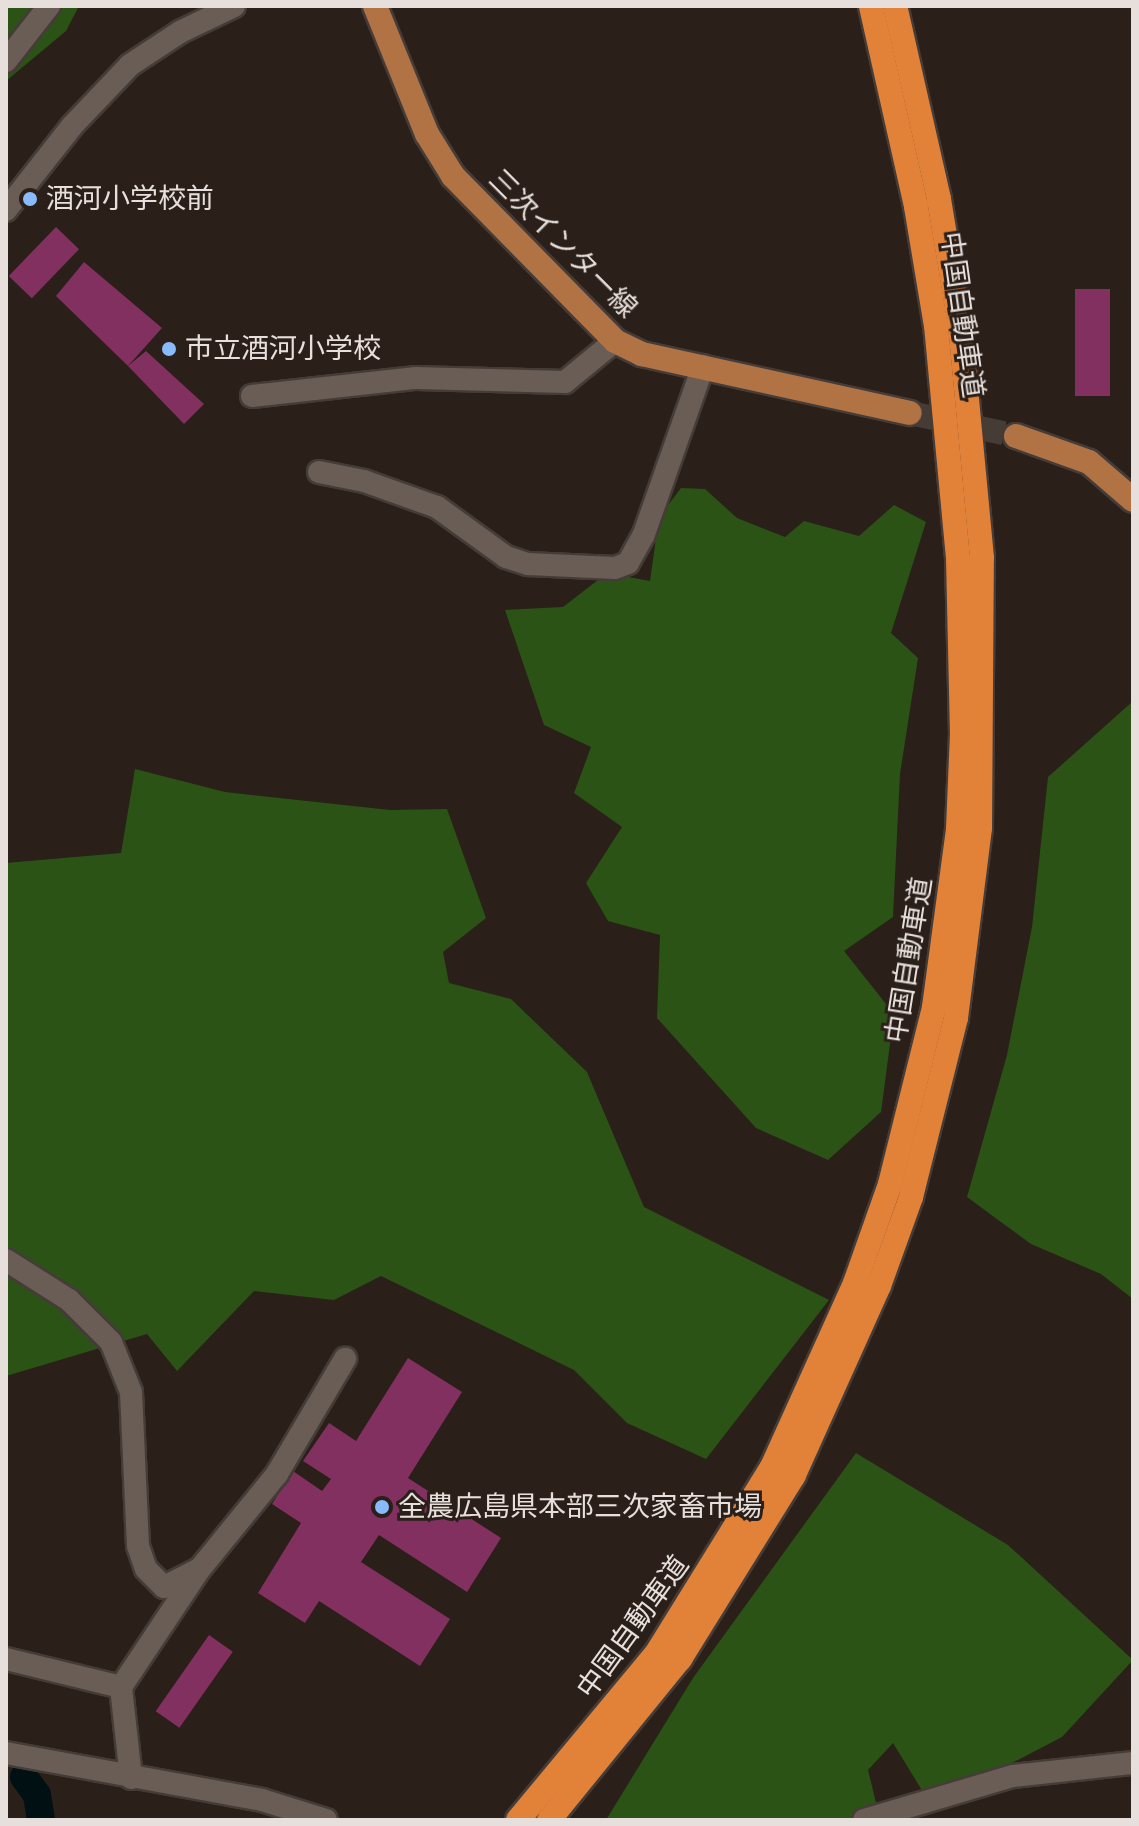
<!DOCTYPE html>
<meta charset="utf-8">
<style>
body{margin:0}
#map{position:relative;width:1139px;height:1826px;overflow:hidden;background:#2a1f19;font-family:"Fira Sans Condensed","Noto Sans JP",sans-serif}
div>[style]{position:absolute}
.forest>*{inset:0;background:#2b5315}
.river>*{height:28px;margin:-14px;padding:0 14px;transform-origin:14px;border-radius:14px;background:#011012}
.building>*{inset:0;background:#823060;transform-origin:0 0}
.major-tunnel>*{height:24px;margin-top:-12px;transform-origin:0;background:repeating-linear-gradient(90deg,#463c36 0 24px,transparent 0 36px)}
.roads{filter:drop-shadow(2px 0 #453c38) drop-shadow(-2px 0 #453c38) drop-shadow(0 2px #453c38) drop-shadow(0 -2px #453c38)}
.minor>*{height:22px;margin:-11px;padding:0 11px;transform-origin:11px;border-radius:11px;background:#695d56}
.major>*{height:24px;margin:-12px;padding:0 12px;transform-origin:12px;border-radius:12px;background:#b27344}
.highway>*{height:24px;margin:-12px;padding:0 12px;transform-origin:12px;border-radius:12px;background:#e28238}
.dots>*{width:22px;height:22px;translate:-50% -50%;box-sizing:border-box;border:4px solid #2a1f19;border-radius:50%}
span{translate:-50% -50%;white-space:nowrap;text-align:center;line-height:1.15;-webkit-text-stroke:6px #2a1f19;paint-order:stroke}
.poi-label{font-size:28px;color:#e6dfdb}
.left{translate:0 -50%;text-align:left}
.street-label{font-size:28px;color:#e6dfdb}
.frame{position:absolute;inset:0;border:8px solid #e6dfdb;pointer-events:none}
</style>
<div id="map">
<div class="forest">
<i style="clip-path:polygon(6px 6px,79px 6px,66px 31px,6px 81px)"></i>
<i style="clip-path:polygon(681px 488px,705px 489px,737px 518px,785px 537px,804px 521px,859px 536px,894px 505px,926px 522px,891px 633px,918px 658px,900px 774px,893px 917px,844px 951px,894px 1014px,881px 1112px,828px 1160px,756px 1128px,657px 1018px,660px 935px,608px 921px,586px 883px,622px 827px,574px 793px,591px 747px,544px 725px,505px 610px,563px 607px,607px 573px,650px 581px,659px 517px)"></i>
<i style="clip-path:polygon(1132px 702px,1133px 704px,1133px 1299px,1101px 1274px,1031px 1244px,967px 1197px,1007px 1055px,1032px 927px,1048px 777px)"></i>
<i style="clip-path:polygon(135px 769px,225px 792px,390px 810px,447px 809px,486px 918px,443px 952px,449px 983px,511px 999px,587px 1072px,644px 1207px,829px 1300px,706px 1459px,627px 1423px,574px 1370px,381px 1276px,334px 1300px,254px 1291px,177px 1371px,147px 1334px,6px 1376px,6px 863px,121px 853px)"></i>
<i style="clip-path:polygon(856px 1453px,1008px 1545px,1133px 1660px,1062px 1737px,931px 1805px,893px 1743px,868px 1770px,879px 1815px,870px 1820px,606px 1820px,693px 1678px)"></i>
</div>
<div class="river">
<i style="left:24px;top:1777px;width:22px;rotate:54deg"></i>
<i style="left:37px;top:1795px;width:25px;rotate:81deg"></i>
</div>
<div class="building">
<i style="left:56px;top:227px;width:32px;height:68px;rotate:44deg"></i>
<i style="clip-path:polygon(84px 262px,162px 328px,128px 366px,56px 296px)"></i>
<i style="left:1075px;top:289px;width:35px;height:107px"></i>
<i style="clip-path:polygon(146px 351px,204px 404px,184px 424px,128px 366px)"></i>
<i style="clip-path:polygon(408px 1358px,462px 1392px,408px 1478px,501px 1538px,467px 1592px,379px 1535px,361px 1562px,450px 1619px,420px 1666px,319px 1601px,305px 1623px,258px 1593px,301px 1523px,272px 1504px,293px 1471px,322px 1491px,331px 1479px,303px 1461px,329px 1423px,356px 1441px)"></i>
<i style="left:209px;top:1635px;width:29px;height:93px;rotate:35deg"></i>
</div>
<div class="major-tunnel">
<i style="left:910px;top:413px;width:108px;rotate:12.2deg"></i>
</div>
<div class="roads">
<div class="minor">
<i style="left:6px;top:61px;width:70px;rotate:-52deg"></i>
<i style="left:6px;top:210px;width:107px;rotate:-51.8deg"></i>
<i style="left:72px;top:126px;width:84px;rotate:-46.4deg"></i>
<i style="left:130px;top:65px;width:60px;rotate:-33.4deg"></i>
<i style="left:180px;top:32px;width:60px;rotate:-25.7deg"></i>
<i style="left:252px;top:396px;width:165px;rotate:-6.3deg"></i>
<i style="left:416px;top:378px;width:149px;rotate:1.5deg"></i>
<i style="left:565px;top:382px;width:65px;rotate:-39.4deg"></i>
<i style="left:319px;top:472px;width:46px;rotate:11.3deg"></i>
<i style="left:364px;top:481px;width:77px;rotate:19.6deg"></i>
<i style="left:437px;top:507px;width:85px;rotate:35.9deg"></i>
<i style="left:506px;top:557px;width:23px;rotate:18deg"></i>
<i style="left:528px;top:564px;width:87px;rotate:2.6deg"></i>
<i style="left:615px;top:568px;width:14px;rotate:-21deg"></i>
<i style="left:628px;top:563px;width:33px;rotate:-61deg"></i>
<i style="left:644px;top:534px;width:178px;rotate:-70.6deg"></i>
<i style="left:6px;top:1260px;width:75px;rotate:32.4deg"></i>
<i style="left:69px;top:1300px;width:59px;rotate:45deg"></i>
<i style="left:111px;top:1342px;width:54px;rotate:68.2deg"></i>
<i style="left:131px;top:1392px;width:154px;rotate:87.4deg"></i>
<i style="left:138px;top:1546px;width:24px;rotate:71deg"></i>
<i style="left:146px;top:1569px;width:25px;rotate:45deg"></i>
<i style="left:164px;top:1587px;width:38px;rotate:-27deg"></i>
<i style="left:6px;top:1659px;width:118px;rotate:13.7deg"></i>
<i style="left:6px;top:1753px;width:260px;rotate:10.4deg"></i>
<i style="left:262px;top:1800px;width:67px;rotate:17.4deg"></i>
<i style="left:131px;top:1778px;width:92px;rotate:-96.3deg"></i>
<i style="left:121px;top:1687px;width:141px;rotate:-56.3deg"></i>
<i style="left:199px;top:1570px;width:124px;rotate:-50.9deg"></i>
<i style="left:277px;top:1474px;width:134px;rotate:-59.4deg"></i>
<i style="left:864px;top:1820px;width:155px;rotate:-16.5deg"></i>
<i style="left:1013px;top:1776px;width:121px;rotate:-6.2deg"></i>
</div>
<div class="major">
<i style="left:375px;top:6px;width:138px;rotate:67.9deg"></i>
<i style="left:427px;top:134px;width:49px;rotate:58.2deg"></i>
<i style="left:453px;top:176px;width:231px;rotate:45.5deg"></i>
<i style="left:615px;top:341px;width:30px;rotate:26deg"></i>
<i style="left:642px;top:354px;width:274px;rotate:12.4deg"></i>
<i style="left:1016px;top:436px;width:77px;rotate:19.6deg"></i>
<i style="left:1089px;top:462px;width:58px;rotate:40.8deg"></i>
</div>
<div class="highway">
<i style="left:518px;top:1820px;width:216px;rotate:-50.3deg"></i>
<i style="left:656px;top:1654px;width:220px;rotate:-58.2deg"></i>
<i style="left:772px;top:1467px;width:202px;rotate:-65.7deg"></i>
<i style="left:855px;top:1283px;width:105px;rotate:-70.5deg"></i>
<i style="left:890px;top:1184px;width:182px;rotate:-76deg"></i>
<i style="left:934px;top:1007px;width:180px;rotate:-82.3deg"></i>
<i style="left:958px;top:829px;width:95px;rotate:-87.6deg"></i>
<i style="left:962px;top:734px;width:176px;rotate:-91.3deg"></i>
<i style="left:958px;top:558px;width:233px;rotate:-95.4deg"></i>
<i style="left:936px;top:326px;width:122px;rotate:-99.5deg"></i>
<i style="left:916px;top:206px;width:205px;rotate:-102.7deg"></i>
<i style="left:549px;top:1820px;width:208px;rotate:-50.9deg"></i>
<i style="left:680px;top:1659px;width:216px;rotate:-58.2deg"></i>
<i style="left:794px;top:1475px;width:207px;rotate:-65.8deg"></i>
<i style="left:879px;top:1286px;width:95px;rotate:-70.2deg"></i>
<i style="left:911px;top:1197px;width:185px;rotate:-75.9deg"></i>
<i style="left:956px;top:1018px;width:192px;rotate:-82.8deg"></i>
<i style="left:980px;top:828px;width:270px;rotate:-89.6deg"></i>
<i style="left:982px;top:558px;width:233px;rotate:-95.4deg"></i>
<i style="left:960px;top:326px;width:129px;rotate:-99.4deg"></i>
<i style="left:939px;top:199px;width:198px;rotate:-102.8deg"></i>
</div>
</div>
<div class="dots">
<i style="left:30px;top:199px;background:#89bafc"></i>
<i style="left:169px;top:349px;background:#89bafc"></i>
<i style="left:382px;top:1507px;background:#89bafc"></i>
</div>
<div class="poi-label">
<span class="left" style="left:46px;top:199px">酒河小学校前</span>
<span class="left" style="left:185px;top:349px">市立酒河小学校</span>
<span class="left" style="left:398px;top:1507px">全農広島県本部三次家畜市場</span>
</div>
<div class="street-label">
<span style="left:563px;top:244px;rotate:45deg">三次インター線</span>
<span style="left:962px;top:315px;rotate:82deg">中国自動車道</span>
<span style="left:909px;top:960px;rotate:-81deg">中国自動車道</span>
<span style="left:633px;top:1627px;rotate:-54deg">中国自動車道</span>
</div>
<div class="frame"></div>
</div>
